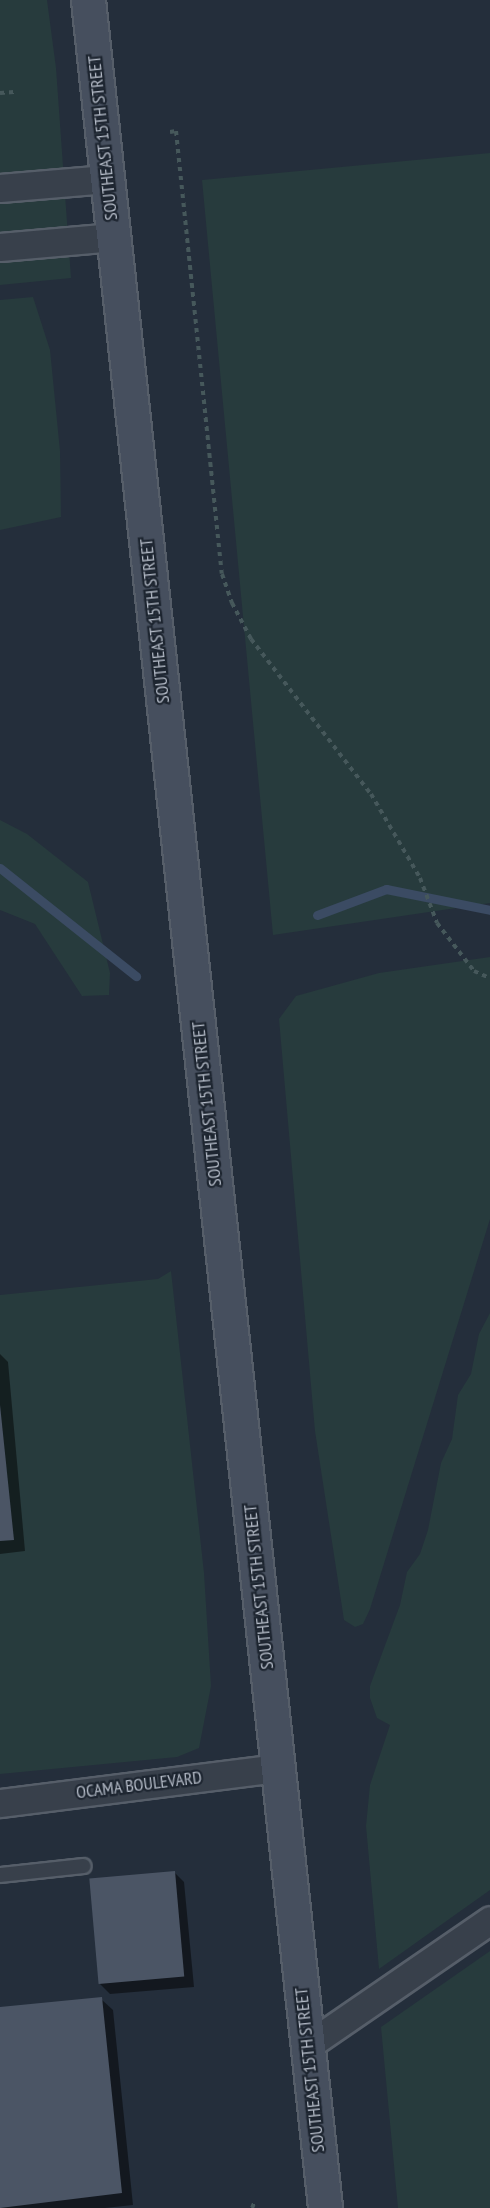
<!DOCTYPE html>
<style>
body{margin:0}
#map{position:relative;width:490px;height:2208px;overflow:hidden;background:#242e3b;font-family:"PT Sans Narrow",sans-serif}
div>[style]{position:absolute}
.green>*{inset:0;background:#273b3d}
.shadow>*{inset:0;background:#0007}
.stream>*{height:9px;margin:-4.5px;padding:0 4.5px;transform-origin:4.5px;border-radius:4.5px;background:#3b4b63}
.building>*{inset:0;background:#4b5565;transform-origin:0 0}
.path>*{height:4px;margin-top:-2px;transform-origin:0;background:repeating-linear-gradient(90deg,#46585b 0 4.5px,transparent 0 9px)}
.roads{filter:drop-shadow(2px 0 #565e69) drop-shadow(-2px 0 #565e69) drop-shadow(0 2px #565e69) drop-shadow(0 -2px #565e69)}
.service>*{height:14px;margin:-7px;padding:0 7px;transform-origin:7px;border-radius:7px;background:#38404b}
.minor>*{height:27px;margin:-13.5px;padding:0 13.5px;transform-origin:13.5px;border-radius:13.5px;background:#38404b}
.secondary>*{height:33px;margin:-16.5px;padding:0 16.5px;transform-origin:16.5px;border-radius:16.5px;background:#464f5e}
span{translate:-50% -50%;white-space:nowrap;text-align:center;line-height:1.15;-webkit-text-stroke:4.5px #1d2530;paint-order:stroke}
.street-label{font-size:18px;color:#b4bbc7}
</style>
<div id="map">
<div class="green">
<i style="clip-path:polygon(0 0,47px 0,56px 68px,71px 278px,0 285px)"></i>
<i style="clip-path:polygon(490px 153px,490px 903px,273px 935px,202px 180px)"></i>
<i style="clip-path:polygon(33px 297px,50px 350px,60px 451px,61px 517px,0 530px,0 300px)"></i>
<i style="clip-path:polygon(0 820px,27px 834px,88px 882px,110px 973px,109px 995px,82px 996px,35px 924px,0 910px)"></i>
<i style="clip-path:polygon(490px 957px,490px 1219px,370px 1609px,363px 1624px,355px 1627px,344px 1620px,315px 1431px,279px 1019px,296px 996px,379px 973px)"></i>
<i style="clip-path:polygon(171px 1271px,204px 1573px,211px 1686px,199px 1748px,177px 1757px,0 1774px,0 1295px,158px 1279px)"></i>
<i style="clip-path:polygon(490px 1313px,490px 1890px,379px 1969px,366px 1826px,370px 1785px,390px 1725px,377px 1718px,370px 1698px,370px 1686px,400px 1605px,407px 1572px,420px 1554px,428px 1530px,441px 1463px,452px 1439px,458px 1395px,471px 1374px,479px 1334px)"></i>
<i style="clip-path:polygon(490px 1951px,490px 2208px,398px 2208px,381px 2027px)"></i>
</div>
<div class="shadow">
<i style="clip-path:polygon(0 1354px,8px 1362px,25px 1551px,0 1554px)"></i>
<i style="clip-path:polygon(174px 1872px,184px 1882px,194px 1987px,110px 1994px,100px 1984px)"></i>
<i style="clip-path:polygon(101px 1999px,113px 2010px,133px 2205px,105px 2208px,0 2208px,0 2008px)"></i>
</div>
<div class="stream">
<i style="left:0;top:868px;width:174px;rotate:38.5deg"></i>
<i style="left:317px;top:915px;width:74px;rotate:-20.6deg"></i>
<i style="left:386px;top:889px;width:106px;rotate:11.4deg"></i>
</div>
<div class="building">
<i style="clip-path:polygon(0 1405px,14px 1540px,0 1541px)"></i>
<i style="left:175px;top:1871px;width:106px;height:86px;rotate:85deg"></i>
<i style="clip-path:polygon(102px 1997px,122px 2193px,0 2208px,0 2007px)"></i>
</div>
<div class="path">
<i style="left:0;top:93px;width:14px;rotate:-4deg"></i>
<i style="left:170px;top:132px;width:6px;rotate:-9deg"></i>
<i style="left:176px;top:131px;width:445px;rotate:84.1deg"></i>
<i style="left:222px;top:574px;width:31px;rotate:71deg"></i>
<i style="left:232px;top:603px;width:41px;rotate:62.2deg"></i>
<i style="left:251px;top:639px;width:196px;rotate:52.3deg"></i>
<i style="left:371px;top:794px;width:97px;rotate:59.7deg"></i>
<i style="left:420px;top:878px;width:48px;rotate:69.3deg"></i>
<i style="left:437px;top:923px;width:61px;rotate:52.4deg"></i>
<i style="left:474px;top:971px;width:17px;rotate:24deg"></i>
<i style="left:252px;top:2208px;width:8px;rotate:-67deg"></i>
</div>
<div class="roads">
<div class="service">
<i style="left:0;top:1875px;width:84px;rotate:-6.1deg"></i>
</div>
<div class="minor">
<i style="left:0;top:188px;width:107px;rotate:-4.8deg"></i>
<i style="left:0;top:247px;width:114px;rotate:-5deg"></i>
<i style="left:0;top:1803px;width:281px;rotate:-7.2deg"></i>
<i style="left:307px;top:2046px;width:222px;rotate:-34.5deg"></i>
</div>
<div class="secondary">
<i style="left:88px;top:0;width:2221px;rotate:83.87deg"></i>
</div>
</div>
<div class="street-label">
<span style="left:103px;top:138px;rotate:-96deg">SOUTHEAST 15TH STREET</span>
<span style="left:155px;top:621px;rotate:-96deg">SOUTHEAST 15TH STREET</span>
<span style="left:207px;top:1104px;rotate:-96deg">SOUTHEAST 15TH STREET</span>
<span style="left:259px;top:1587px;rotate:-96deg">SOUTHEAST 15TH STREET</span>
<span style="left:139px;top:1785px;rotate:-7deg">OCAMA BOULEVARD</span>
<span style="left:310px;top:2070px;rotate:-96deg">SOUTHEAST 15TH STREET</span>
</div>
</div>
